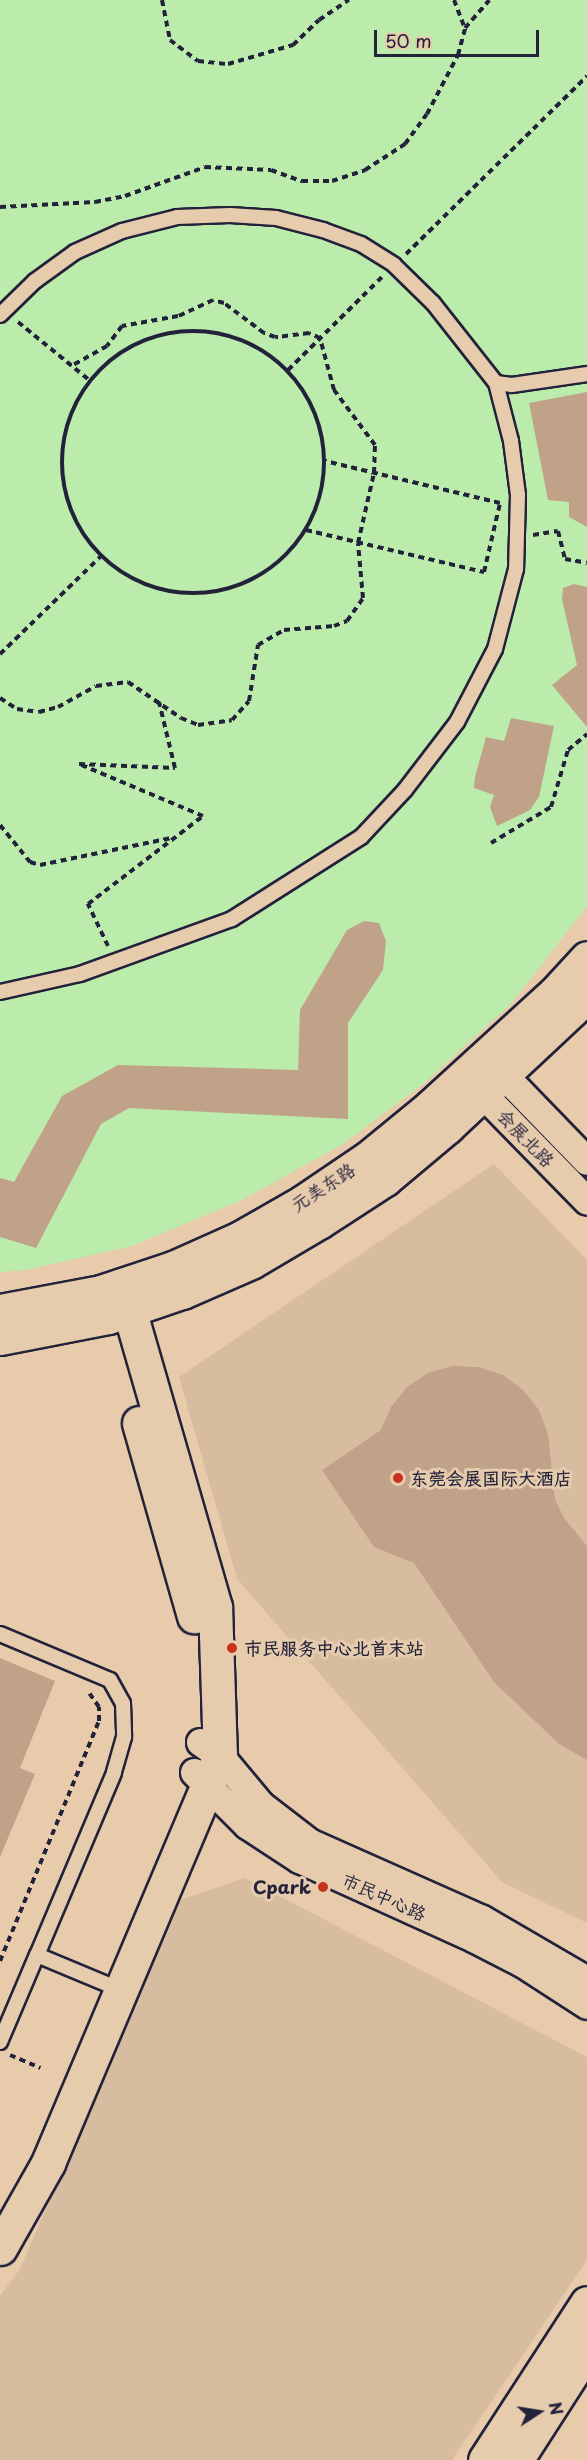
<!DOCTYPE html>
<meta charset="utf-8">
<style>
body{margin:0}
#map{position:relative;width:587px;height:2460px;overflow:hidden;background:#e8cbab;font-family:"Playpen Sans","LXGW WenKai TC",sans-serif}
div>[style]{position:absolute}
.built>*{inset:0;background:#d8bc9f}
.green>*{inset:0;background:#bcecab}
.building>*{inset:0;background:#c0a289}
.path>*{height:4px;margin-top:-2px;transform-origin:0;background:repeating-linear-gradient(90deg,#22223b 0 6px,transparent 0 10.5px)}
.path>.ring{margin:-2px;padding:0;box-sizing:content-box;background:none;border:4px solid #22223b;border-radius:50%}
.roads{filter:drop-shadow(2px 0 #22223b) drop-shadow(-2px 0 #22223b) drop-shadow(0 2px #22223b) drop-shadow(0 -2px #22223b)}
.lane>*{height:14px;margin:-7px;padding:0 7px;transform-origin:7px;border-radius:7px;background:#e6cbad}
.street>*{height:27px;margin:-13.5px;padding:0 13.5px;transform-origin:13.5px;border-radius:13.5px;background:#e6cbad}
.secondary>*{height:33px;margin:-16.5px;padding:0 16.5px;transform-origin:16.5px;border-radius:16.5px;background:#e6cbad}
.dots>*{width:16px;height:16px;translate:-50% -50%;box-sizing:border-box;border:3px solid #e6cbad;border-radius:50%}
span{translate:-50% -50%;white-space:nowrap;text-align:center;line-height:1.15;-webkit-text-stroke:6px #e6cbad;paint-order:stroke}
.street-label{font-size:18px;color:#22223b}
.poi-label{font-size:18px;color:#22223b;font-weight:700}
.left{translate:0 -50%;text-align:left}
.right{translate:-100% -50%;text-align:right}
.north{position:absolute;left:509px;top:2382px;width:60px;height:60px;-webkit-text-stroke:4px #e6cbad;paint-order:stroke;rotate:78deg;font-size:16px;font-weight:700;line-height:24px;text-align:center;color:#22223b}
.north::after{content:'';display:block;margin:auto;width:21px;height:27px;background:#22223b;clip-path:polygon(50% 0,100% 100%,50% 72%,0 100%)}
.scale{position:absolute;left:374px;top:30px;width:165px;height:27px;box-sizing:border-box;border:3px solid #22223b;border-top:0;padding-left:8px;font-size:18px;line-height:21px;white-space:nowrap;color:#22223b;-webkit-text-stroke:4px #e6cbad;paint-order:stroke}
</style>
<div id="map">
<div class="built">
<i style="clip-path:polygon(494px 1164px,587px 1260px,587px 1923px,502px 1882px,237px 1579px,179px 1377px)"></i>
<i style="clip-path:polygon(245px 1878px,587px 2057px,587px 2260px,452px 2460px,0 2460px,0 2296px,20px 2269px,180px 1900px)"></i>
</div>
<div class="green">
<i style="clip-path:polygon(0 0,587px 0,587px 906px,511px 1004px,423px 1084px,343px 1144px,242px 1200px,132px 1246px,26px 1270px,0 1272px)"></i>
</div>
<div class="building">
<i style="clip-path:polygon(587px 392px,587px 527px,569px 517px,569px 502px,548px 500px,529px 403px)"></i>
<i style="clip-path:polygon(574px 584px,587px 587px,587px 727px,552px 685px,577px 665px,562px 599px,563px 588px)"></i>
<i style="clip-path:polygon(511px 718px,554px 726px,539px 797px,530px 810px,497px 826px,490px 807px,494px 795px,474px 788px,475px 777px,486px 737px,504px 741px)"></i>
<i style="clip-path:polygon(364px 921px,379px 923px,386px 941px,383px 970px,348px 1023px,348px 1119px,129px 1108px,101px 1124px,36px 1248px,0 1237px,0 1178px,14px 1182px,62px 1096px,118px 1065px,298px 1070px,300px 1010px,347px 930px)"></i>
<i style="clip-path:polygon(453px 1366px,478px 1367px,503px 1375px,523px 1390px,539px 1410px,548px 1434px,555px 1499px,564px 1518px,587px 1546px,587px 1760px,559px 1744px,494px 1682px,414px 1563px,374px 1547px,322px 1470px,381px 1430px,391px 1407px,407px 1387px,428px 1373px)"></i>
<i style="clip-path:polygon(0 1658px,55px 1681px,20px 1768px,35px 1774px,0 1857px)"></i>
</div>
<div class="path">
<i style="left:162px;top:0;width:41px;rotate:78.7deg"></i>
<i style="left:170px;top:40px;width:35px;rotate:37deg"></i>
<i style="left:198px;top:61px;width:30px;rotate:6deg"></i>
<i style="left:228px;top:64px;width:68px;rotate:-16.3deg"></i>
<i style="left:293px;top:45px;width:36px;rotate:-44deg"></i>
<i style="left:319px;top:20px;width:36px;rotate:-34deg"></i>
<i style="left:454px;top:0;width:30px;rotate:69deg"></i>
<i style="left:0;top:207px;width:95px;rotate:-3deg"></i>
<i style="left:95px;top:202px;width:31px;rotate:-11deg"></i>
<i style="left:125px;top:196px;width:85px;rotate:-19.9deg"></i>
<i style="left:205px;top:167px;width:66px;rotate:2.6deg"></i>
<i style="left:271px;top:170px;width:33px;rotate:20deg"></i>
<i style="left:302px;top:181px;width:30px"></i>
<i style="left:332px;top:181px;width:35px;rotate:-18deg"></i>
<i style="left:365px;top:170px;width:48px;rotate:-33deg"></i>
<i style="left:405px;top:144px;width:37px;rotate:-54deg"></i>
<i style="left:427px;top:114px;width:67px;rotate:-62.3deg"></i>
<i style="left:458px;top:55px;width:28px;rotate:-75deg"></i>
<i style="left:465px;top:28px;width:37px;rotate:-49deg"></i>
<i style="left:406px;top:254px;width:254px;rotate:-44.5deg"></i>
<i style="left:18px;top:322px;width:92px;rotate:39.2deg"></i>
<i class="ring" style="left:62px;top:331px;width:258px;height:258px"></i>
<i style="left:288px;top:370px;width:134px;rotate:-44.7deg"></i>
<i style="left:306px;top:530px;width:183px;rotate:13.3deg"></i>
<i style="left:484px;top:572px;width:71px;rotate:-76.9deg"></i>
<i style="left:500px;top:503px;width:180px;rotate:-166.5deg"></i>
<i style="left:533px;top:535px;width:25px;rotate:-9deg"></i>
<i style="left:558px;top:531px;width:29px;rotate:76deg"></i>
<i style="left:565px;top:559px;width:22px;rotate:10deg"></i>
<i style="left:0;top:654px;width:141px;rotate:-44.1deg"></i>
<i style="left:0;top:698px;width:20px;rotate:33deg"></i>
<i style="left:17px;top:709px;width:22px;rotate:8deg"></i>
<i style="left:39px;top:712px;width:20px;rotate:-15deg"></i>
<i style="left:58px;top:707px;width:43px;rotate:-28.9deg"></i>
<i style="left:96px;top:686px;width:32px;rotate:-7deg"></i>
<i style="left:128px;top:682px;width:64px;rotate:34.2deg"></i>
<i style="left:181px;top:718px;width:18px;rotate:22deg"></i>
<i style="left:198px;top:725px;width:34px;rotate:-8deg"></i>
<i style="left:232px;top:720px;width:25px;rotate:-48deg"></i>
<i style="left:249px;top:701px;width:57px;rotate:-80.9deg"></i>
<i style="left:258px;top:645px;width:30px;rotate:-30deg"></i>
<i style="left:284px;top:630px;width:50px;rotate:-4.6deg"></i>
<i style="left:334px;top:626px;width:14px;rotate:-21deg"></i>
<i style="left:347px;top:621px;width:28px;rotate:-55deg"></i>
<i style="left:363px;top:598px;width:55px;rotate:-95.2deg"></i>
<i style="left:358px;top:543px;width:72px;rotate:-77.1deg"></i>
<i style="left:374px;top:473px;width:28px;rotate:-88deg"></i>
<i style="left:375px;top:445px;width:69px;rotate:-126.7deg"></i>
<i style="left:334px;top:390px;width:54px;rotate:-105.1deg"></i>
<i style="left:320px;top:338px;width:12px;rotate:-156deg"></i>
<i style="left:309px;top:333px;width:34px;rotate:173deg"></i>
<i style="left:275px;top:337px;width:12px;rotate:-160deg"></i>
<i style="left:264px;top:333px;width:50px;rotate:-143.1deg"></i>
<i style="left:224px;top:303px;width:11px;rotate:-165deg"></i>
<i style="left:213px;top:300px;width:38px;rotate:155deg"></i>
<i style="left:178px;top:316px;width:57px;rotate:169.9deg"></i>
<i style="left:122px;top:326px;width:25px;rotate:127deg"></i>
<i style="left:107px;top:346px;width:41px;rotate:150.9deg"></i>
<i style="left:0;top:825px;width:48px;rotate:51deg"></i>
<i style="left:30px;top:862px;width:10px;rotate:17deg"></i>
<i style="left:40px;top:865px;width:134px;rotate:-11.6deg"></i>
<i style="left:491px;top:843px;width:70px;rotate:-31deg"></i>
<i style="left:551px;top:807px;width:59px;rotate:-73.4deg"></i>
<i style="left:568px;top:750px;width:25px;rotate:-40deg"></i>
<i style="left:108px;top:946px;width:47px;rotate:-115.5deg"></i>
<i style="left:88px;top:904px;width:145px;rotate:-37.4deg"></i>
<i style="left:203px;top:816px;width:134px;rotate:-157.2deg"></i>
<i style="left:79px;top:764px;width:96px;rotate:2.4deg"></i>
<i style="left:175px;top:768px;width:68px;rotate:-103.6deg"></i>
<i style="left:0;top:1961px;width:260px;rotate:-67.6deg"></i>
<i style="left:99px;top:1721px;width:14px;rotate:-90deg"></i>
<i style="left:99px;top:1707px;width:19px;rotate:-125deg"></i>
<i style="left:10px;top:2055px;width:33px;rotate:23deg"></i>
</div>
<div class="roads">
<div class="lane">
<i style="left:0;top:315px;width:49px;rotate:-44.2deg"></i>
<i style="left:35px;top:281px;width:49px;rotate:-35.9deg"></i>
<i style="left:75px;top:252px;width:51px;rotate:-24.1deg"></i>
<i style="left:122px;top:231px;width:57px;rotate:-14.3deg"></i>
<i style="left:177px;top:217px;width:53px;rotate:-2.2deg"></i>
<i style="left:230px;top:215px;width:46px;rotate:3.7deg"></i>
<i style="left:276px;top:218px;width:49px;rotate:14.3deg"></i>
<i style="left:323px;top:230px;width:40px;rotate:20.2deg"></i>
<i style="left:361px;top:244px;width:39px;rotate:32deg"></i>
<i style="left:394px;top:265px;width:54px;rotate:44.3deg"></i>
<i style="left:433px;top:303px;width:102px;rotate:51.8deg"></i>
<i style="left:496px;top:383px;width:60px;rotate:75.5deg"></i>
<i style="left:511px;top:441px;width:54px;rotate:82.6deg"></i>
<i style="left:518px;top:495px;width:74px;rotate:91.5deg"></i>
<i style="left:516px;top:569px;width:83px;rotate:104.7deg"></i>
<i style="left:495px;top:649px;width:82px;rotate:117.5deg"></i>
<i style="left:457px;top:722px;width:86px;rotate:127.4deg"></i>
<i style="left:405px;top:790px;width:64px;rotate:133.1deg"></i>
<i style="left:361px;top:837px;width:153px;rotate:147.6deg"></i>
<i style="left:232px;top:919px;width:162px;rotate:160.1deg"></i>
<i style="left:80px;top:974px;width:82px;rotate:167.3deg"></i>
<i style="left:496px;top:383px;width:16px;rotate:7deg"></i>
<i style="left:512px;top:385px;width:76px;rotate:-8.3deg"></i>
<i style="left:0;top:1634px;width:119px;rotate:22.7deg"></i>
<i style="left:110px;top:1680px;width:26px;rotate:61deg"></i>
<i style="left:123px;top:1703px;width:34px;rotate:88deg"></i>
<i style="left:124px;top:1737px;width:37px;rotate:106deg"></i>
<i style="left:114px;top:1773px;width:198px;rotate:112.9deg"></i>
<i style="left:37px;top:1955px;width:91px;rotate:22.6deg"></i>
<i style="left:0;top:2042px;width:95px;rotate:-67deg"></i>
</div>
<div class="street">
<i style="left:490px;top:1061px;width:139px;rotate:45.9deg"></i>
<i style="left:468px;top:1079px;width:170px;rotate:45.7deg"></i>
<i style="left:200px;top:1742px;width:24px;rotate:35deg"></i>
<i style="left:220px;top:1756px;width:64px;rotate:50.1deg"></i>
<i style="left:261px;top:1805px;width:61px;rotate:37.6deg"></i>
<i style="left:309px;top:1842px;width:189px;rotate:24deg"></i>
<i style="left:482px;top:1919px;width:121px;rotate:30.2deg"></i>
<i style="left:194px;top:1772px;width:75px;rotate:45deg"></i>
<i style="left:247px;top:1825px;width:62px;rotate:33.2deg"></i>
<i style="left:299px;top:1859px;width:193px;rotate:24.4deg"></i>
<i style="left:475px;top:1939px;width:53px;rotate:27.1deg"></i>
<i style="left:522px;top:1963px;width:77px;rotate:32.9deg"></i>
</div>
<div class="secondary">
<i style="left:0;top:1311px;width:103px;rotate:-10.7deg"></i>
<i style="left:101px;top:1292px;width:76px;rotate:-18.4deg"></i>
<i style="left:173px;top:1268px;width:73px;rotate:-24.1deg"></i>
<i style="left:240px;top:1238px;width:73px;rotate:-29.7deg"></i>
<i style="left:303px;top:1202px;width:78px;rotate:-34.1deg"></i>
<i style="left:368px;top:1158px;width:80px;rotate:-39.4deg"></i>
<i style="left:430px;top:1107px;width:169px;rotate:-42.4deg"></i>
<i style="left:555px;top:993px;width:47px;rotate:-47.6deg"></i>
<i style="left:0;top:1338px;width:110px;rotate:-11deg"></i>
<i style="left:108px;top:1317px;width:78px;rotate:-18.7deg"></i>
<i style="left:182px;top:1292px;width:75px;rotate:-23.5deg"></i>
<i style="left:251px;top:1262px;width:79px;rotate:-30.5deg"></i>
<i style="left:319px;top:1222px;width:79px;rotate:-33.1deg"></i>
<i style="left:385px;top:1179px;width:81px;rotate:-40deg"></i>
<i style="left:447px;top:1127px;width:192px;rotate:-43.1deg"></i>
<i style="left:139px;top:1423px;width:201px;rotate:74.1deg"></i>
<i style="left:0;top:2248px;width:98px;rotate:-60.5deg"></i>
<i style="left:48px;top:2163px;width:442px;rotate:-67.1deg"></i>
<i style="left:220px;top:1756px;width:149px;rotate:-91.9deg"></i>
<i style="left:215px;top:1607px;width:335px;rotate:-106.1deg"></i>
<i style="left:485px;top:2460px;width:187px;rotate:-57deg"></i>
<i style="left:516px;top:2460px;width:131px;rotate:-57.2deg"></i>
</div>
</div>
<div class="dots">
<i style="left:398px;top:1478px;background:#c8321e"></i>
<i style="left:232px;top:1648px;background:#c8321e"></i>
<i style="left:323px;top:1887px;background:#c8321e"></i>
</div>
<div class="street-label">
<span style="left:526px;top:1138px;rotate:46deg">会展北路</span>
<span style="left:323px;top:1187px;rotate:-33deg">元美东路</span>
<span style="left:384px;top:1897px;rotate:24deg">市民中心路</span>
</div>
<div class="poi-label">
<span class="left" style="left:410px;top:1478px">东莞会展国际大酒店</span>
<span class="left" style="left:244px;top:1648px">市民服务中心北首末站</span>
<span class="right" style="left:311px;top:1887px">Cpark</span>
</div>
<div class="north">N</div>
<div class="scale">50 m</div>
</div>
